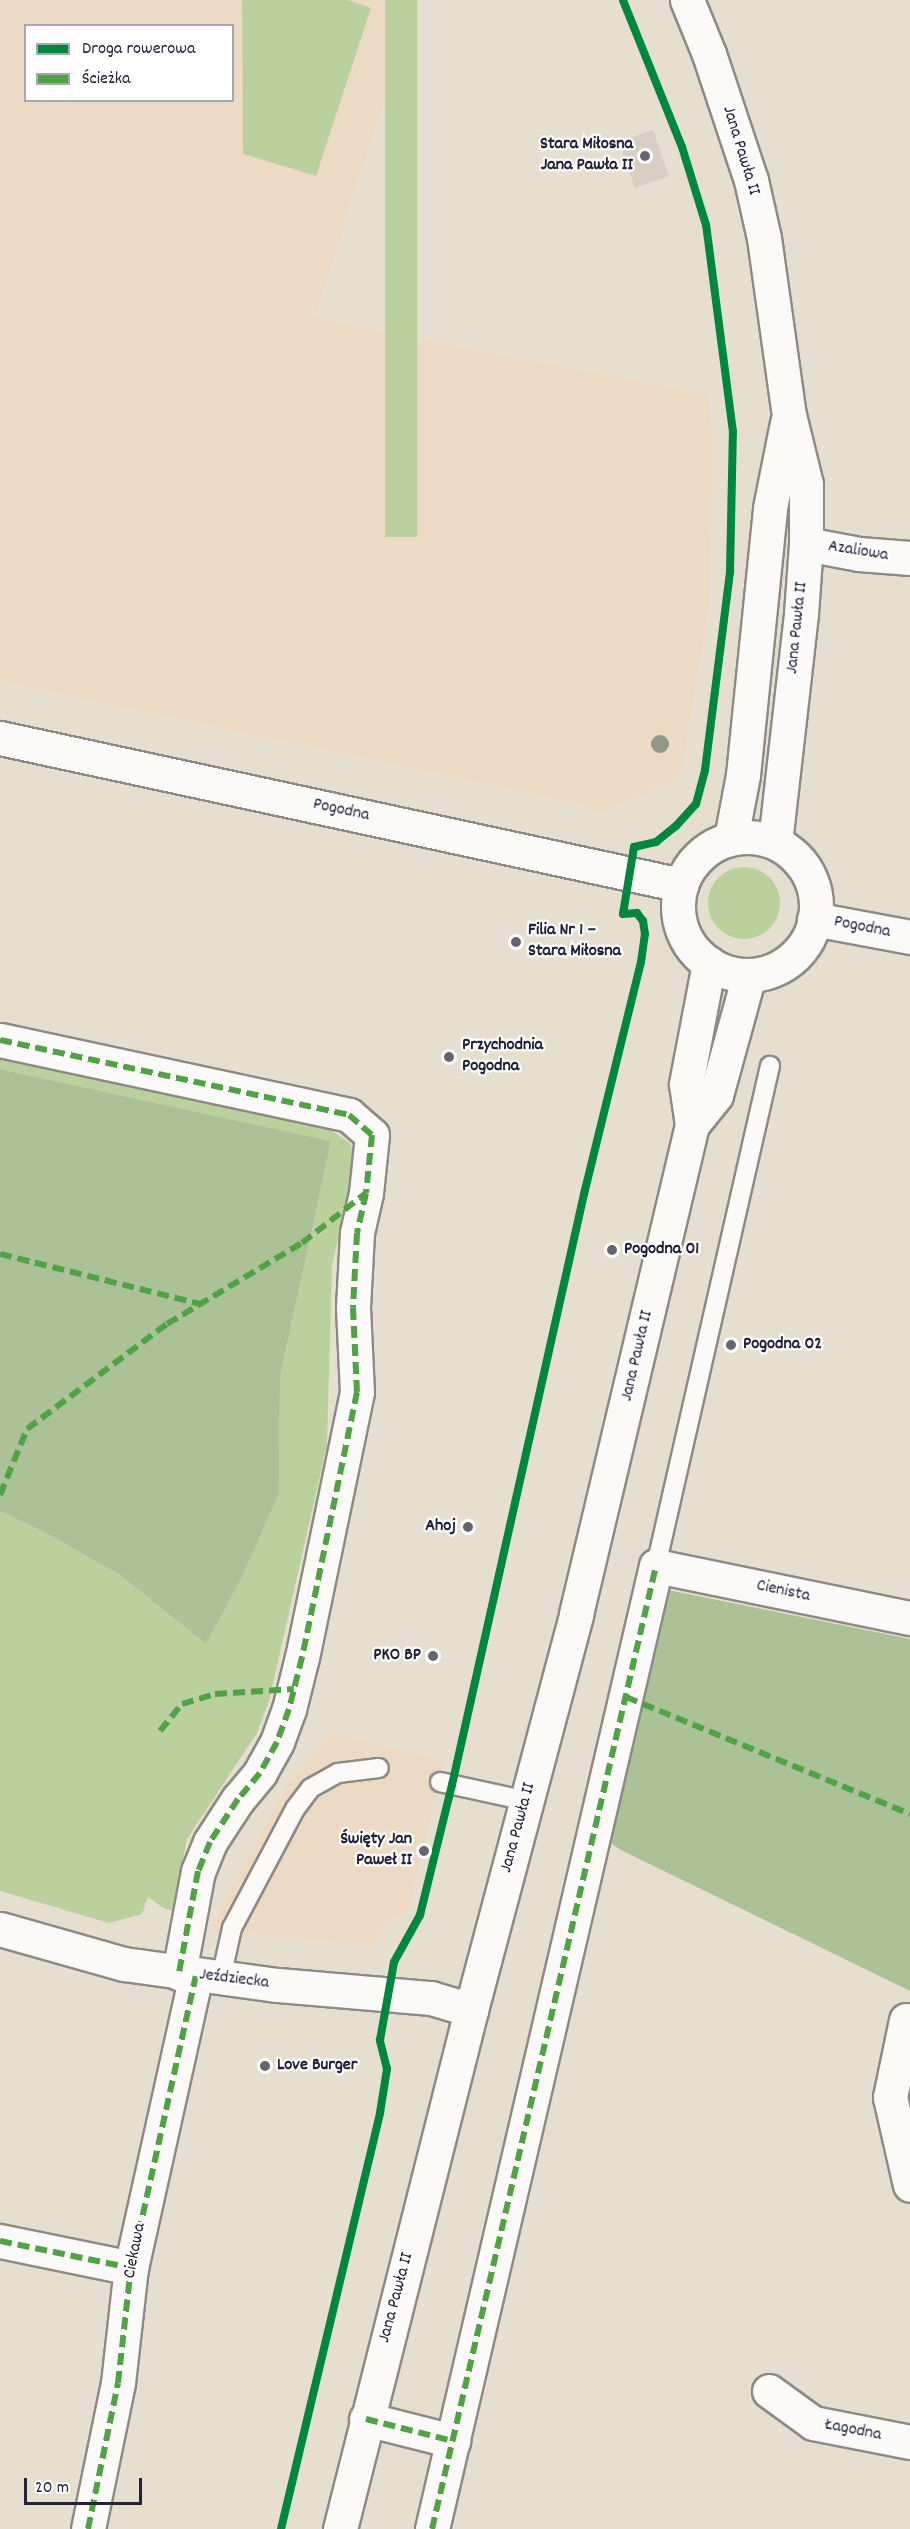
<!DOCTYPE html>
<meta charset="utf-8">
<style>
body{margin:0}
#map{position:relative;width:910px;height:2529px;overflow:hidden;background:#e6dfcf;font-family:Dekko,sans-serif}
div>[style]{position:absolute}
.built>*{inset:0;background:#ecdac5}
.industrial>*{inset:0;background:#d9cec3;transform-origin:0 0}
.green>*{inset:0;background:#bad19e;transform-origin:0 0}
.round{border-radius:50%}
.forest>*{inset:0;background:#aac296}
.roads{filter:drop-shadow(2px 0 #8d8a86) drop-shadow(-2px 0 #8d8a86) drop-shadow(0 2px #8d8a86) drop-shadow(0 -2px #8d8a86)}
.service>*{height:18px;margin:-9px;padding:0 9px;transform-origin:9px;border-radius:9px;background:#fbfaf8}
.minor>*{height:33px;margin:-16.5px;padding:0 16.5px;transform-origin:16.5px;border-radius:16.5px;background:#fbfaf8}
.tertiary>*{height:33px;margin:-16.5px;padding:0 16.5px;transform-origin:16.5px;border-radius:16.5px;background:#fbfaf8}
.tertiary>.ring{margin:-16.5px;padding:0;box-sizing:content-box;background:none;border:33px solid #fbfaf8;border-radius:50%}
.quiet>*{height:6px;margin-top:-3px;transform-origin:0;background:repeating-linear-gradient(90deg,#50a245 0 12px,transparent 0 18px)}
.cycleway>*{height:8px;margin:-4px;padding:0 4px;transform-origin:4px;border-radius:4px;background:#00873e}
.trees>*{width:18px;height:18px;margin:-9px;border-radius:50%;background:#919689}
.dots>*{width:16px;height:16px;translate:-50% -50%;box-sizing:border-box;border:3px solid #fff;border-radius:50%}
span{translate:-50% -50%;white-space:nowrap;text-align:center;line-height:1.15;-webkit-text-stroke:4.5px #fff;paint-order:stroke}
.poi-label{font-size:18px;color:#22223b;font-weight:700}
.right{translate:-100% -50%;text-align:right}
.left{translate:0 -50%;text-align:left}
.street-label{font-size:18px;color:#22223b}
.legend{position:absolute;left:24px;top:24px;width:210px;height:78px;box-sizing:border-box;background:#fff;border:2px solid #a7a7b1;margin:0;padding:8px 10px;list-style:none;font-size:18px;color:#22223b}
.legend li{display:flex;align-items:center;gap:12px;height:30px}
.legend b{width:30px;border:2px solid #a7a7b1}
.scale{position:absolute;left:24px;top:2478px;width:118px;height:27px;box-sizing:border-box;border:3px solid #22223b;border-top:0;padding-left:8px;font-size:18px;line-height:21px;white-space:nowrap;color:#22223b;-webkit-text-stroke:4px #fff;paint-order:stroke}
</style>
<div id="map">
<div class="built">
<i style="clip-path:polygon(evenodd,0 0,417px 0,315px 317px,708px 394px,714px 447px,709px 605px,681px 778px,598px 814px,577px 804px,0 682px,0 0,26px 26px,232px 26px,232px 100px,26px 100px,26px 26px)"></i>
<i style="clip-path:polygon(332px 1733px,445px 1759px,410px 1906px,381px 1931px,374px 1947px,209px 1930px,288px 1782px)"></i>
</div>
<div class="industrial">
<i style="left:653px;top:130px;width:49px;height:36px;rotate:71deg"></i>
</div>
<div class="green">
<i style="clip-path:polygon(242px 0,348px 0,371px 8px,316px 176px,243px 154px)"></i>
<i style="left:385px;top:0;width:32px;height:537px"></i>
<i class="round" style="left:708px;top:867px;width:72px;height:72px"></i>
<i style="clip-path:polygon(0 1055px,329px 1129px,350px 1143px,356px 1162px,332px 1265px,327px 1445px,269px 1701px,257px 1733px,187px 1839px,173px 1911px,163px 1908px,148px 1897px,142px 1914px,109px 1923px,0 1891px,0 1511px,48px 1534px,120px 1575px,206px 1644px,241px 1579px,279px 1494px,280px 1377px,331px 1141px,0 1069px)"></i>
</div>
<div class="forest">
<i style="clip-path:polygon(0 1069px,331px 1141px,280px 1377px,279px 1494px,241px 1579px,206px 1644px,120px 1575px,48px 1534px,0 1511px)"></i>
<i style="clip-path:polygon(668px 1590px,910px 1639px,910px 1991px,621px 1850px,609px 1842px)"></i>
</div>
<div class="roads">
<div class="service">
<i style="left:656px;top:1566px;width:513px;rotate:-77.16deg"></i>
<i style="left:440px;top:1782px;width:89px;rotate:12.3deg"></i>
<i style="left:221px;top:1978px;width:51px;rotate:-77.6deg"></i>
<i style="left:232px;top:1928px;width:135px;rotate:-62.1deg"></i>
<i style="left:295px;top:1809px;width:26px;rotate:-53deg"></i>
<i style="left:311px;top:1788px;width:31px;rotate:-29deg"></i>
<i style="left:338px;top:1773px;width:41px;rotate:-7deg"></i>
</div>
<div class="minor">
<i style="left:806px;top:544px;width:54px;rotate:10.7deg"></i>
<i style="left:859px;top:554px;width:51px;rotate:4.5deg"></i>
<i style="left:0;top:738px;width:697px;rotate:12.18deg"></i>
<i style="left:814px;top:919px;width:98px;rotate:10.6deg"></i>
<i style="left:0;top:1040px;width:357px;rotate:12.1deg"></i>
<i style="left:349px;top:1115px;width:30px;rotate:41deg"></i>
<i style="left:372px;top:1135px;width:58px;rotate:95.9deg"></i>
<i style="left:366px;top:1193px;width:41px;rotate:102.7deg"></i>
<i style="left:357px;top:1233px;width:75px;rotate:93.1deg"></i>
<i style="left:353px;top:1308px;width:84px;rotate:87.3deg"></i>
<i style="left:357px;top:1392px;width:271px;rotate:101.7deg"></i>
<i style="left:302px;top:1657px;width:54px;rotate:104deg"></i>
<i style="left:289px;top:1709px;width:35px;rotate:110deg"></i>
<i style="left:277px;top:1742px;width:35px;rotate:119deg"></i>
<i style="left:260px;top:1773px;width:34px;rotate:130deg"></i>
<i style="left:238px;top:1799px;width:51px;rotate:123.1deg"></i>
<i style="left:210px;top:1842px;width:31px;rotate:112deg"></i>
<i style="left:198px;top:1871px;width:104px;rotate:100.6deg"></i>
<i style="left:0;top:1929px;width:129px;rotate:15.8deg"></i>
<i style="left:124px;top:1964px;width:155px;rotate:7.8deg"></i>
<i style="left:278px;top:1985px;width:154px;rotate:4.9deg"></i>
<i style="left:431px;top:1998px;width:42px;rotate:16.7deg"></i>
<i style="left:906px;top:2020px;width:79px;rotate:101.7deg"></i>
<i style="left:890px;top:2097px;width:90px;rotate:77.2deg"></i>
<i style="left:0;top:2241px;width:134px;rotate:11.6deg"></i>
<i style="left:769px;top:2391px;width:54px;rotate:36deg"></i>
<i style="left:813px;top:2423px;width:99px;rotate:11.1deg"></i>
<i style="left:366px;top:2419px;width:90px;rotate:14.2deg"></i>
<i style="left:88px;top:2529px;width:149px;rotate:-78.4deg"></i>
<i style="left:118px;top:2383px;width:116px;rotate:-83.6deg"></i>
<i style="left:131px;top:2268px;width:299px;rotate:-77.5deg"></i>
<i style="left:432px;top:2529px;width:989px;rotate:-76.91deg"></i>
<i style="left:656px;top:1566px;width:259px;rotate:11.6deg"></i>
</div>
<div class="tertiary">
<i style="left:687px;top:0;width:58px;rotate:67.8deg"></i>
<i style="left:709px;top:54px;width:133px;rotate:71.6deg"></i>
<i style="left:751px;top:180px;width:59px;rotate:77.4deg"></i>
<i style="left:764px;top:238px;width:179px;rotate:82deg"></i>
<i style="left:789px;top:415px;width:71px;rotate:76.2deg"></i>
<i style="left:806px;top:484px;width:60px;rotate:90deg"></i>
<i style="left:806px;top:544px;width:70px;rotate:94.1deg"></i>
<i style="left:801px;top:614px;width:229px;rotate:96.5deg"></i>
<i class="ring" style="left:678px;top:837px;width:105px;height:105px"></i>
<i style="left:731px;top:838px;width:64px;rotate:-79.2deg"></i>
<i style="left:743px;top:775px;width:268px;rotate:-84.2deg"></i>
<i style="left:770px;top:508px;width:87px;rotate:-78.7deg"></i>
<i style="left:692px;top:1125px;width:38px;rotate:-51deg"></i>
<i style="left:716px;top:1095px;width:124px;rotate:-74.6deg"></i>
<i style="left:340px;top:2529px;width:535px;rotate:-75.83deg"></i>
<i style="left:471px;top:2010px;width:410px;rotate:-75.1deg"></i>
<i style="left:576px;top:1614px;width:503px;rotate:-76.66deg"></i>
<i style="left:692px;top:1125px;width:41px;rotate:-98.3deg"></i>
<i style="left:686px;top:1084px;width:123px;rotate:-79.2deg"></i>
</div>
</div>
<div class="quiet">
<i style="left:0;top:1040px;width:357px;rotate:12.1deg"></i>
<i style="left:349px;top:1115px;width:30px;rotate:41deg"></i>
<i style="left:372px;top:1135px;width:58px;rotate:95.9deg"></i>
<i style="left:366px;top:1193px;width:41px;rotate:102.7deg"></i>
<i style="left:357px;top:1233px;width:75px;rotate:93.1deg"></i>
<i style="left:353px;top:1308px;width:84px;rotate:87.3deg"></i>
<i style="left:357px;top:1392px;width:271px;rotate:101.7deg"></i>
<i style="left:302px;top:1657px;width:54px;rotate:104deg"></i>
<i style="left:289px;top:1709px;width:35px;rotate:110deg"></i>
<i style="left:277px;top:1742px;width:35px;rotate:119deg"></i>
<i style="left:260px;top:1773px;width:34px;rotate:130deg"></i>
<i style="left:238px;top:1799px;width:51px;rotate:123.1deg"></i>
<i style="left:210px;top:1842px;width:31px;rotate:112deg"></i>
<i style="left:198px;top:1871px;width:104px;rotate:100.6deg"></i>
<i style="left:0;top:1254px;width:206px;rotate:14deg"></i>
<i style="left:0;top:1495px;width:71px;rotate:-67.8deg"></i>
<i style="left:27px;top:1429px;width:175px;rotate:-36.9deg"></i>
<i style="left:167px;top:1324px;width:157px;rotate:-31deg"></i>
<i style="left:302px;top:1243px;width:81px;rotate:-38deg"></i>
<i style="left:626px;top:1697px;width:307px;rotate:22.4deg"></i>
<i style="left:160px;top:1731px;width:35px;rotate:-51deg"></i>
<i style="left:182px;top:1704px;width:34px;rotate:-17deg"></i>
<i style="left:215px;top:1694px;width:79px;rotate:-3.6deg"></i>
<i style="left:0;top:2241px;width:134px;rotate:11.6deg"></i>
<i style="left:366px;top:2419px;width:90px;rotate:14.2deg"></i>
<i style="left:88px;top:2529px;width:149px;rotate:-78.4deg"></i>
<i style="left:118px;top:2383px;width:116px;rotate:-83.6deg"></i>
<i style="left:131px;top:2268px;width:299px;rotate:-77.5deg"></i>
<i style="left:432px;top:2529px;width:989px;rotate:-76.91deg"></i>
</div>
<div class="cycleway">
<i style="left:281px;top:2529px;width:428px;rotate:-76.6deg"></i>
<i style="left:380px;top:2113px;width:45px;rotate:-81deg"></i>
<i style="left:387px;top:2069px;width:30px;rotate:-104deg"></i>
<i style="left:380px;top:2040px;width:79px;rotate:-79.8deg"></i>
<i style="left:394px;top:1962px;width:54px;rotate:-61deg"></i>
<i style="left:420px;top:1915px;width:134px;rotate:-76.2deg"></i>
<i style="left:452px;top:1785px;width:606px;rotate:-77.41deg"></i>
<i style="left:584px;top:1194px;width:239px;rotate:-76.2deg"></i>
<i style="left:641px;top:962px;width:28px;rotate:-82deg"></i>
<i style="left:645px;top:934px;width:13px;rotate:-99deg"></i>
<i style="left:643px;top:921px;width:10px;rotate:-127deg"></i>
<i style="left:637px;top:913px;width:14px;rotate:176deg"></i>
<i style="left:623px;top:914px;width:68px;rotate:-80.7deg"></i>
<i style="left:634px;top:847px;width:23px;rotate:-13deg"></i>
<i style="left:656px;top:842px;width:26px;rotate:-39deg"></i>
<i style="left:676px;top:826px;width:30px;rotate:-48deg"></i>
<i style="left:696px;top:804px;width:35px;rotate:-75deg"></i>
<i style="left:705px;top:770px;width:201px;rotate:-82.8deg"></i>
<i style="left:730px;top:571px;width:139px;rotate:-88.8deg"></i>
<i style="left:733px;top:432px;width:209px;rotate:-97.4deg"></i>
<i style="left:706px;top:225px;width:82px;rotate:-107.1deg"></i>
<i style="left:682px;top:147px;width:158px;rotate:-111.9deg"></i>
</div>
<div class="trees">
<i style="left:660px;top:744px"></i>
</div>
<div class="dots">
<i style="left:645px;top:156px;background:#67646f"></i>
<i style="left:516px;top:942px;background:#67646f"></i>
<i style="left:449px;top:1057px;background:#67646f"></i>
<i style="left:612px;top:1250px;background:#67646f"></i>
<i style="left:731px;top:1345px;background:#67646f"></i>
<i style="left:468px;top:1527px;background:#67646f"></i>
<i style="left:433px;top:1656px;background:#67646f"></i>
<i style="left:424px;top:1851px;background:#67646f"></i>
<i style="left:265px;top:2066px;background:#67646f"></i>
</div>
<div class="poi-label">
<span class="right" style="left:633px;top:156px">Stara Miłosna<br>Jana Pawła II</span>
<span class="left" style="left:528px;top:942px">Filia Nr 1 –<br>Stara Miłosna</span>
<span class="left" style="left:462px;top:1057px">Przychodnia<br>Pogodna</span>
<span class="left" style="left:624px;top:1250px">Pogodna 01</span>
<span class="left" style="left:743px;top:1345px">Pogodna 02</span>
<span class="right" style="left:456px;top:1527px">Ahoj</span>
<span class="right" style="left:421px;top:1656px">PKO BP</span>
<span class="right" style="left:412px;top:1851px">Święty Jan<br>Paweł II</span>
<span class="left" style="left:277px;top:2066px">Love Burger</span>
</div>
<div class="street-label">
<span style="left:740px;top:151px;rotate:73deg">Jana Pawła II</span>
<span style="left:858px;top:552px;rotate:9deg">Azaliowa</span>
<span style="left:798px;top:628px;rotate:-84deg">Jana Pawła II</span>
<span style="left:341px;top:811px;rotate:12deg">Pogodna</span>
<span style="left:862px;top:928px;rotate:11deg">Pogodna</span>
<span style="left:638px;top:1356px;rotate:-77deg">Jana Pawła II</span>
<span style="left:783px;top:1592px;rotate:12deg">Cienista</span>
<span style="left:519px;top:1828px;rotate:-75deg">Jana Pawła II</span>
<span style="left:234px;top:1980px;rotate:7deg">Jeździecka</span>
<span style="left:136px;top:2251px;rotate:-79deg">Ciekawa</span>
<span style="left:397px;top:2298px;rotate:-75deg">Jana Pawła II</span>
<span style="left:853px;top:2431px;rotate:11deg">Łagodna</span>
</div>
<ul class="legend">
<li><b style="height:8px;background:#00873e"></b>Droga rowerowa</li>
<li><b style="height:8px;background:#50a245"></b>Ścieżka</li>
</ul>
<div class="scale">20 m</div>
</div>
